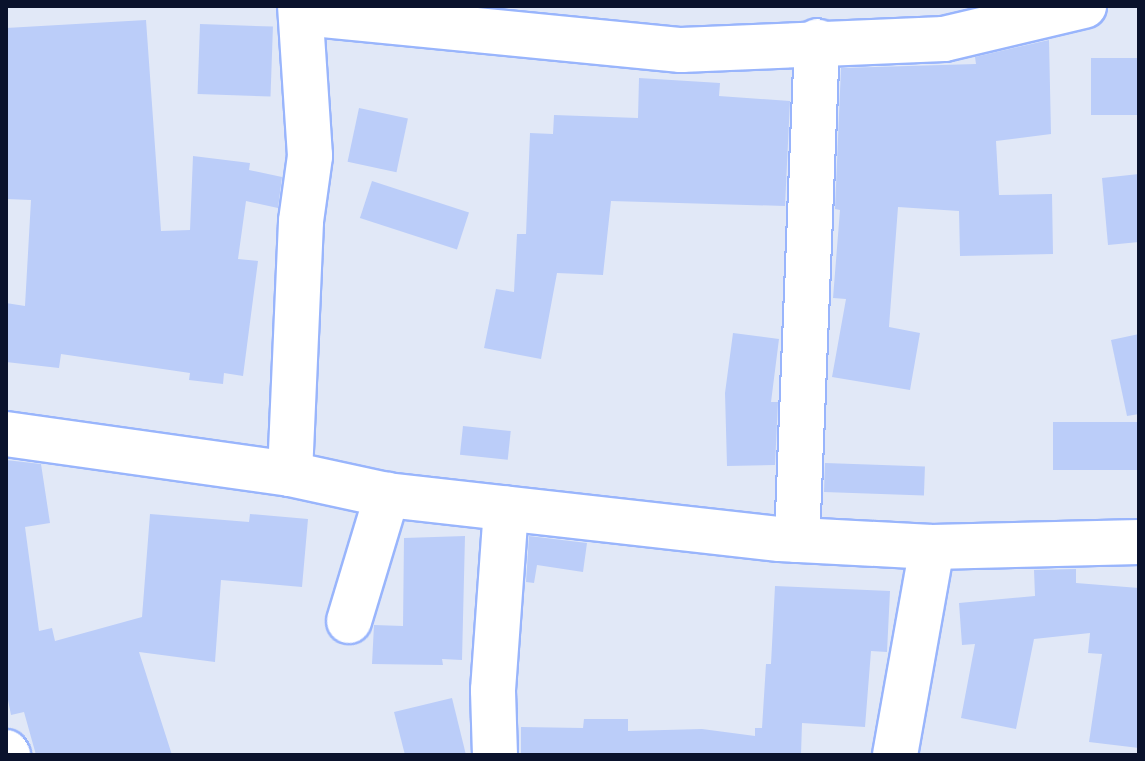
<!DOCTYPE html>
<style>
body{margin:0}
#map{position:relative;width:1145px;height:761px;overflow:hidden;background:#e1e8f7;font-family:"PT Sans Narrow",sans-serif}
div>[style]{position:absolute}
.building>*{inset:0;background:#bbcdf9;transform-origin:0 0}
.roads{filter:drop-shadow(2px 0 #99b5fc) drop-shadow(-2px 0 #99b5fc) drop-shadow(0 2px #99b5fc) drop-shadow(0 -2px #99b5fc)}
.minor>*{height:44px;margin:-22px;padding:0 22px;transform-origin:22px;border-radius:22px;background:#fff}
span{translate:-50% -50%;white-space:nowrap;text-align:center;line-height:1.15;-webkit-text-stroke:7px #e1e8f7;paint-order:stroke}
.frame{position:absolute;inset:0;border:8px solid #0a122c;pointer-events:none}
</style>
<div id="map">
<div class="building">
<i style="clip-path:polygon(146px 20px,161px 231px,190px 230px,193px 156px,250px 163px,249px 170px,282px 177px,278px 208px,246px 201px,238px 259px,258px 261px,243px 376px,224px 373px,223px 384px,189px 380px,190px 373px,61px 354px,59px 368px,6px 362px,6px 303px,25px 306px,31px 200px,6px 199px,6px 28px)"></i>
<i style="left:200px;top:24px;width:73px;height:70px;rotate:2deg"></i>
<i style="clip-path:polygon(1049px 40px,1051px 134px,996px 141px,999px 195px,1052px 194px,1053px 254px,960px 256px,959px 211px,898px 207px,889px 327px,920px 333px,910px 390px,832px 377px,846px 299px,833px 298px,840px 210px,835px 209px,841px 68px,976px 64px,975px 57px)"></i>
<i style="left:1139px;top:58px;width:57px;height:48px;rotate:90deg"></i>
<i style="clip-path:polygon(639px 78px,720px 83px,719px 96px,790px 101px,785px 206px,611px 201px,603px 275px,557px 273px,541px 359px,484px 348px,496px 289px,514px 292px,517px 234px,526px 234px,530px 133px,553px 134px,554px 115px,638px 118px)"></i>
<i style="left:359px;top:108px;width:50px;height:55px;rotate:12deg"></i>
<i style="clip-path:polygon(1139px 174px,1139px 242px,1108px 245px,1102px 178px)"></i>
<i style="left:372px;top:181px;width:102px;height:39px;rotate:18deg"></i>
<i style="clip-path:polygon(733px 333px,779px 339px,771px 402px,778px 402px,775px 465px,727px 466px,725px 393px)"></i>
<i style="clip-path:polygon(1139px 334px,1139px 414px,1127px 416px,1111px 340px)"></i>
<i style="left:1139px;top:422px;width:48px;height:86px;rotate:90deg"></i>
<i style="left:463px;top:426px;width:48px;height:29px;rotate:6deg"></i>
<i style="clip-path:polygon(6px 460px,41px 464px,50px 523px,25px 527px,39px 631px,52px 628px,55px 641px,142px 617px,150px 514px,249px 522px,250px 514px,308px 519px,302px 587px,221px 580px,215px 662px,139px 652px,172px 755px,36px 755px,24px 712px,11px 715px,6px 690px)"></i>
<i style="left:825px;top:463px;width:100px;height:29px;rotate:2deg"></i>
<i style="clip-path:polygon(465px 536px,462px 660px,442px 659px,443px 665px,372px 664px,374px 625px,403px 626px,404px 538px)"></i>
<i style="clip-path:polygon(529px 536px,587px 543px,583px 572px,537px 565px,534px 583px,526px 582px)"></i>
<i style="clip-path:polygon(1076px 569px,1076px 583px,1139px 588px,1139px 748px,1089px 742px,1102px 654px,1088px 653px,1090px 633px,1034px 639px,1016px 729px,961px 718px,975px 644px,962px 645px,959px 603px,1035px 596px,1034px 570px)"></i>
<i style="clip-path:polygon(775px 586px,890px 591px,887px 652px,871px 651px,865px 727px,802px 723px,801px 755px,521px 755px,521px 727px,583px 728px,584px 719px,628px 719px,628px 731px,702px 729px,755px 736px,755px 728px,762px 728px,766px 664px,771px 664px)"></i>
<i style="clip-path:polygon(452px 698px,466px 755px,405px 755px,394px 712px)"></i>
</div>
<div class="roads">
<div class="minor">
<i style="left:303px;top:13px;width:380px;rotate:5.6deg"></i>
<i style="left:681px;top:50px;width:263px;rotate:-2.4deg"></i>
<i style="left:944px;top:39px;width:144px;rotate:-13.3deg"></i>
<i style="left:6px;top:434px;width:287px;rotate:8deg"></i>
<i style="left:290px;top:474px;width:99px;rotate:12.2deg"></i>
<i style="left:387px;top:495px;width:395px;rotate:6.4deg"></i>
<i style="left:780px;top:539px;width:152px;rotate:3deg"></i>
<i style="left:932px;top:547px;width:207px;rotate:-1.4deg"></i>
<i style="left:290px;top:474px;width:253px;rotate:-87.5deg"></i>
<i style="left:301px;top:221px;width:66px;rotate:-82.1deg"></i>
<i style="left:310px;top:156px;width:150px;rotate:-93.8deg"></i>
<i style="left:797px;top:540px;width:499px;rotate:-87.7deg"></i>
<i style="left:349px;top:621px;width:132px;rotate:-73.2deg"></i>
<i style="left:6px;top:752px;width:4px;rotate:56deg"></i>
<i style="left:495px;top:755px;width:65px;rotate:-91.8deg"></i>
<i style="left:493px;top:690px;width:182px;rotate:-85.9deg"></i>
<i style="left:895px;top:755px;width:211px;rotate:-79.9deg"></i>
</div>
</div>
<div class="frame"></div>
</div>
